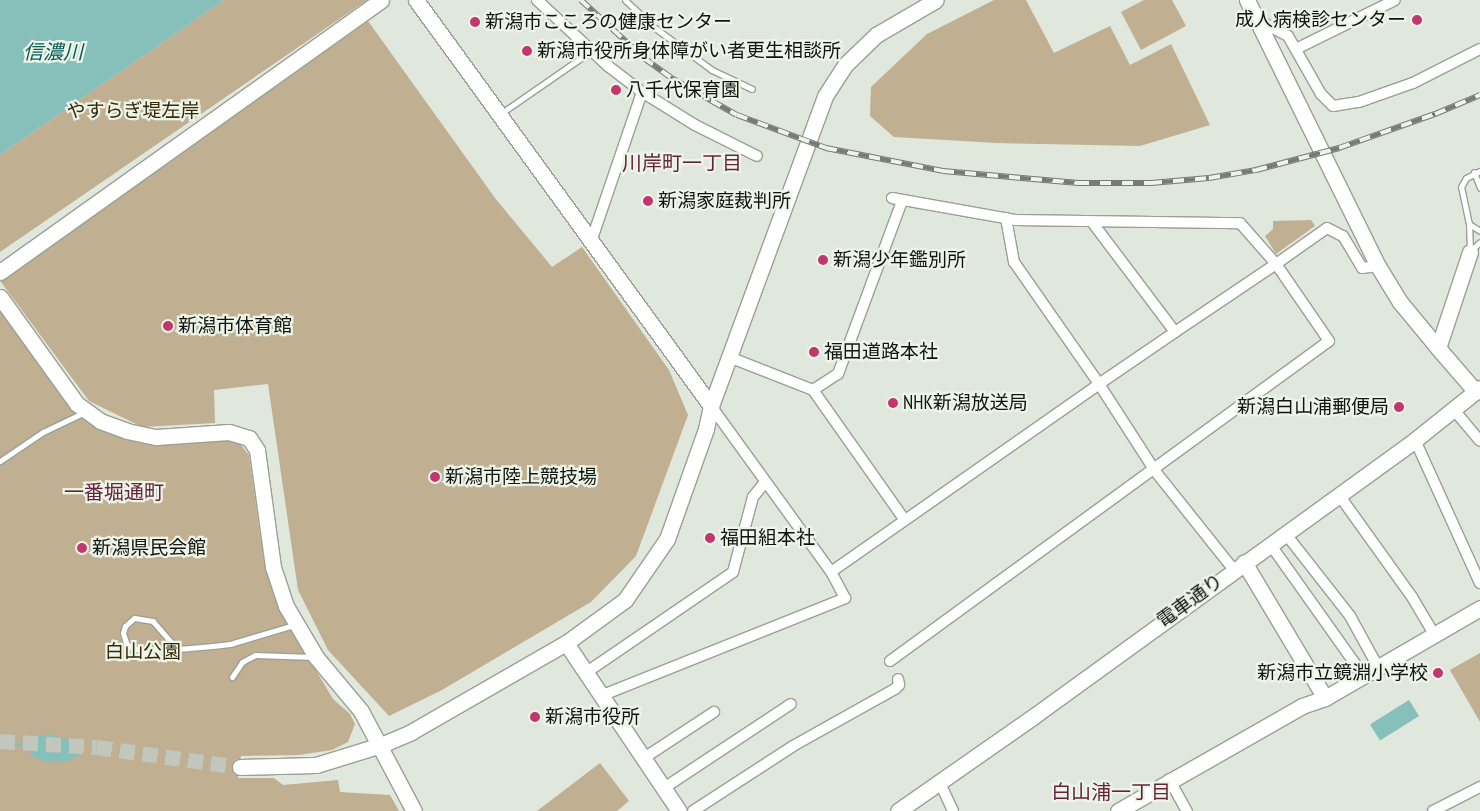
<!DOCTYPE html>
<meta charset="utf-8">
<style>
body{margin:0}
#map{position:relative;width:1480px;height:811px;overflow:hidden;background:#e0e7dc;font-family:"PT Sans Narrow","Noto Sans JP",sans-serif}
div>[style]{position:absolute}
.green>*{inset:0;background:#c0af90}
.water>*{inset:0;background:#87bfbb;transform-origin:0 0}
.secondary-tunnel>*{height:15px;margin-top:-7.5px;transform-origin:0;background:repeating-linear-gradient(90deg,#c1c7bd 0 15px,transparent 0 23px)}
.roads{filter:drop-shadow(1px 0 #99a095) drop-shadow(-1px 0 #99a095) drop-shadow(0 1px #99a095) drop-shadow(0 -1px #99a095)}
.lane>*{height:5px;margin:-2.5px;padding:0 2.5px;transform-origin:2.5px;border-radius:2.5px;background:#fff}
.street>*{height:10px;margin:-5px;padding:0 5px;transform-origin:5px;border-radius:5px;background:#fff}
.secondary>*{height:15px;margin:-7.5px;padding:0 7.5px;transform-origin:7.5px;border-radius:7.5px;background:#fff}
.rail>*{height:5.5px;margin-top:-2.75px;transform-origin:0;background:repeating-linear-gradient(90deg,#edf5e9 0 11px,#767b74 0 22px);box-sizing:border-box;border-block:1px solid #767b74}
.dots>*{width:14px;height:14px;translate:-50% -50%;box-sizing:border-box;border:2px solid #edf5e9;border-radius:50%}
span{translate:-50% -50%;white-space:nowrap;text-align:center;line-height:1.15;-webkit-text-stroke:4.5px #edf5e9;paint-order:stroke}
.poi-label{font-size:19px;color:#111410}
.right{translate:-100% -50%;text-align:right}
.left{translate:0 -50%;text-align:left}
.park-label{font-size:19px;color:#372706}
.street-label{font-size:19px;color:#111410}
.water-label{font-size:20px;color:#075a56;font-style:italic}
.neighbourhood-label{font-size:20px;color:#67233b}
</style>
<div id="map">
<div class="green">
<i style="clip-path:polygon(224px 0,367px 0,0 252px,0 155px)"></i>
<i style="clip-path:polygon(994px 0,1026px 0,1054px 53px,1110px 26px,1130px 65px,1171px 44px,1210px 125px,1140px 146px,997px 143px,894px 137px,870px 116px,871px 87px,927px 34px)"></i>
<i style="clip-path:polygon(1144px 0,1172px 0,1186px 26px,1141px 50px,1121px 12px)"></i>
<i style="clip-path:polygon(368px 21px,495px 198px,552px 267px,582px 247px,669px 370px,688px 415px,636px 556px,591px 602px,442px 690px,389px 716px,328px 650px,298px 590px,268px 384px,214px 390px,215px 423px,142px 427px,89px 401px,1px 282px)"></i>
<i style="clip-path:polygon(1311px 220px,1315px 226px,1276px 254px,1265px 236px,1273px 229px,1273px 221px)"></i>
<i style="clip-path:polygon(0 307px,70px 409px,98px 428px,138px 442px,159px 445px,216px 438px,237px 440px,249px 455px,264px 562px,279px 608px,333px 699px,350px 714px,355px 724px,348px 742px,332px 750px,299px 755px,241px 756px,238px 778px,274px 778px,283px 785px,338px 780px,340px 792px,390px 795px,399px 811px,0 811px)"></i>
<i style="clip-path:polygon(1480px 653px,1480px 722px,1450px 670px)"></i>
<i style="clip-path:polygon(600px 763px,629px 801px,617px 811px,537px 811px)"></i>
</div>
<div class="water">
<i style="clip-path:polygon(0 0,224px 0,0 155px)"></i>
<i style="left:1409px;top:700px;width:19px;height:46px;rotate:58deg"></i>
<i style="clip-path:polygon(49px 734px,70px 740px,76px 744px,79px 755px,67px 762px,47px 762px,33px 757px,25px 747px,0 744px,25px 744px,30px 738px)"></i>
</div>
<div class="secondary-tunnel">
<i style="left:0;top:741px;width:97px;rotate:3.5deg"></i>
<i style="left:97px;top:747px;width:144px;rotate:8deg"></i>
</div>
<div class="roads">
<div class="lane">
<i style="left:625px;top:0;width:41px;rotate:43deg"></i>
<i style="left:655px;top:28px;width:71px;rotate:36.4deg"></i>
<i style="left:712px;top:70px;width:44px;rotate:25.4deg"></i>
<i style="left:500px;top:114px;width:107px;rotate:-34.7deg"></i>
<i style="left:1474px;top:172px;width:17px;rotate:69deg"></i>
<i style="left:1469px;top:224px;width:13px;rotate:32deg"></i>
<i style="left:1470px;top:251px;width:27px;rotate:-92deg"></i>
<i style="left:1469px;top:224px;width:38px;rotate:-102deg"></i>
<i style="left:1461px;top:187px;width:10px;rotate:-61deg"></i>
<i style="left:1466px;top:178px;width:16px;rotate:-27deg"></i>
<i style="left:1470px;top:251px;width:13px;rotate:-42deg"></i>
<i style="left:0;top:461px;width:52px;rotate:-34deg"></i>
<i style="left:43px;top:432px;width:47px;rotate:-25.5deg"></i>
<i style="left:177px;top:649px;width:37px;rotate:-131deg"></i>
<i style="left:153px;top:621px;width:19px;rotate:-171deg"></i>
<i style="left:134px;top:618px;width:12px;rotate:138deg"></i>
<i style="left:125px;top:626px;width:7px;rotate:106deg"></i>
<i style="left:123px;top:633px;width:13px;rotate:72deg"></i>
<i style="left:127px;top:645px;width:18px;rotate:22deg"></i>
<i style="left:144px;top:652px;width:69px;rotate:-5deg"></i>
<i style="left:213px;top:646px;width:17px;rotate:-7deg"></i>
<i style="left:230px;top:644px;width:67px;rotate:-16.5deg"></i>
<i style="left:232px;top:677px;width:18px;rotate:-56deg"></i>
<i style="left:242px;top:662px;width:15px;rotate:-28deg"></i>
<i style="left:255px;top:655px;width:58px;rotate:2deg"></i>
</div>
<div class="street">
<i style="left:537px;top:0;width:97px;rotate:42.9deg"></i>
<i style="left:608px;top:66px;width:43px;rotate:37.4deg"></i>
<i style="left:642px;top:92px;width:62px;rotate:31.9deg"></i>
<i style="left:695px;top:125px;width:69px;rotate:26.6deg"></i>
<i style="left:1256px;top:19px;width:36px;rotate:28deg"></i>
<i style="left:1288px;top:36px;width:67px;rotate:60.4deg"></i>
<i style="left:1321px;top:94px;width:17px;rotate:45deg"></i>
<i style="left:1333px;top:106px;width:26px;rotate:-9deg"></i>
<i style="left:1359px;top:102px;width:57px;rotate:-19.4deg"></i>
<i style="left:1413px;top:83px;width:75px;rotate:-26.9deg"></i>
<i style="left:1296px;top:49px;width:110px;rotate:-26.3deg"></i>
<i style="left:892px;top:198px;width:125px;rotate:10.1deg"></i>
<i style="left:1015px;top:220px;width:225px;rotate:0.8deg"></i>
<i style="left:1240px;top:223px;width:55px;rotate:48.7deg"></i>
<i style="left:1276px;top:264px;width:122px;rotate:146deg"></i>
<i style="left:1175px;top:332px;width:136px;rotate:-127deg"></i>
<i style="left:1006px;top:218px;width:45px;rotate:79.7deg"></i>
<i style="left:1014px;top:262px;width:149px;rotate:55.1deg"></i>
<i style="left:1099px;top:384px;width:92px;rotate:-34.4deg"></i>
<i style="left:592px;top:239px;width:155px;rotate:-71.2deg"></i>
<i style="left:729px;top:357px;width:90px;rotate:21.4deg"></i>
<i style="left:813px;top:390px;width:30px;rotate:-33deg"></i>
<i style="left:838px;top:374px;width:184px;rotate:-69.7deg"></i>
<i style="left:813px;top:390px;width:158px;rotate:54.8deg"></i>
<i style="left:711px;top:406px;width:205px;rotate:54.1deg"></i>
<i style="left:831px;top:572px;width:327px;rotate:-35deg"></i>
<i style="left:1099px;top:384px;width:103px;rotate:57.2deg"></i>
<i style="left:1155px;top:471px;width:127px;rotate:51.4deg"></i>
<i style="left:1454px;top:410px;width:40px;rotate:50deg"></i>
<i style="left:1415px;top:440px;width:157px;rotate:65.6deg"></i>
<i style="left:1339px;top:495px;width:125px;rotate:54.4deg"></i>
<i style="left:1412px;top:597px;width:43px;rotate:59.3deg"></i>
<i style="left:1285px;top:533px;width:105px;rotate:51.9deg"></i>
<i style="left:1350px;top:616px;width:58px;rotate:61.2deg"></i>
<i style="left:1270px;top:544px;width:161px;rotate:54.6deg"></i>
<i style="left:890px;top:661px;width:543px;rotate:-36.09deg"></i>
<i style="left:1329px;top:341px;width:93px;rotate:-124.5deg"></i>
<i style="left:1276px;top:264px;width:62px;rotate:-35.2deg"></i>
<i style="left:1327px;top:228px;width:18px;rotate:27deg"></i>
<i style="left:1343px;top:236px;width:37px;rotate:59deg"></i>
<i style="left:1362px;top:268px;width:16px;rotate:-7deg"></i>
<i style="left:587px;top:672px;width:177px;rotate:-34.4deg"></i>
<i style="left:733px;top:572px;width:78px;rotate:-75.1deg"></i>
<i style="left:753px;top:497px;width:19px;rotate:-51deg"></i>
<i style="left:603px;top:695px;width:261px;rotate:-21.8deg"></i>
<i style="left:845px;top:598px;width:30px;rotate:-118deg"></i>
<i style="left:644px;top:758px;width:84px;rotate:-33.3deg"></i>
<i style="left:1169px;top:779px;width:37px;rotate:61deg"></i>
<i style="left:940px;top:783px;width:31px;rotate:65deg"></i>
<i style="left:664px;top:788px;width:152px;rotate:-33.5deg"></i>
<i style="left:693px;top:811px;width:119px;rotate:-33deg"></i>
<i style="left:793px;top:746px;width:117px;rotate:-29.2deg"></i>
<i style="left:895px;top:689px;width:6px;rotate:-45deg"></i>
<i style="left:899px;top:685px;width:6px;rotate:-99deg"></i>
<i style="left:1433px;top:811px;width:53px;rotate:-27.1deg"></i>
</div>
<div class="secondary">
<i style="left:416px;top:0;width:502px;rotate:54deg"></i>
<i style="left:1247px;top:0;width:297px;rotate:63.8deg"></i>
<i style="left:1378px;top:266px;width:42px;rotate:58.6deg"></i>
<i style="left:1400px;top:302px;width:60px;rotate:50.4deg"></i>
<i style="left:1470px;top:252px;width:101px;rotate:108.4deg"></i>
<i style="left:1438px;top:348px;width:58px;rotate:49.2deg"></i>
<i style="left:0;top:272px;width:468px;rotate:-35.5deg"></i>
<i style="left:0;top:297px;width:132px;rotate:54.3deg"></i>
<i style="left:77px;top:404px;width:29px;rotate:36deg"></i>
<i style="left:100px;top:421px;width:29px;rotate:20deg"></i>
<i style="left:127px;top:431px;width:30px;rotate:12deg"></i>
<i style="left:156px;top:437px;width:73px;rotate:-3.9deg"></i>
<i style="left:229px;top:432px;width:21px;rotate:17deg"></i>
<i style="left:249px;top:438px;width:14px;rotate:56deg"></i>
<i style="left:257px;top:450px;width:118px;rotate:82.2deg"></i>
<i style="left:273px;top:567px;width:41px;rotate:71.6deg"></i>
<i style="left:286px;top:606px;width:59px;rotate:59.5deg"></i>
<i style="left:316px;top:657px;width:70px;rotate:50.2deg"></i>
<i style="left:361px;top:711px;width:113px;rotate:62.1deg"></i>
<i style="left:566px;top:643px;width:202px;rotate:56.1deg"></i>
<i style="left:1325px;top:698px;width:179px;rotate:-30.1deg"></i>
<i style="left:240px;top:767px;width:76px;rotate:-1.5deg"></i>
<i style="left:316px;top:765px;width:68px;rotate:-17.1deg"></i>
<i style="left:381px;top:745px;width:33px;rotate:-23deg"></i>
<i style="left:411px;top:732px;width:179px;rotate:-29.9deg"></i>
<i style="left:566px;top:643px;width:73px;rotate:-36.1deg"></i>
<i style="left:625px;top:600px;width:74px;rotate:-55.5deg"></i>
<i style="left:667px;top:539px;width:117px;rotate:-70.5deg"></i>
<i style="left:706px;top:429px;width:24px;rotate:-78deg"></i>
<i style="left:711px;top:406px;width:330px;rotate:-69.8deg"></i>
<i style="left:825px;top:96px;width:38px;rotate:-57deg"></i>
<i style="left:846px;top:64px;width:42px;rotate:-44deg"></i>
<i style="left:876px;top:35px;width:69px;rotate:-30.3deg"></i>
<i style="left:898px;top:811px;width:166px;rotate:-34.9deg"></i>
<i style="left:1034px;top:716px;width:470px;rotate:-35.9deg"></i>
<i style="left:1415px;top:440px;width:83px;rotate:-38.7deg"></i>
<i style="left:1118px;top:811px;width:212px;rotate:-29.7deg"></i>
<i style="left:1302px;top:706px;width:24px;rotate:-19deg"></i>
<i style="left:1325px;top:698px;width:158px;rotate:-120.8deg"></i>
</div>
</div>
<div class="rail">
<i style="left:581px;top:0;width:86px;rotate:42.6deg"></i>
<i style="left:644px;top:58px;width:36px;rotate:36deg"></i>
<i style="left:673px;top:79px;width:73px;rotate:29.4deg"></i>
<i style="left:737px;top:115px;width:95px;rotate:20.3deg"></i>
<i style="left:826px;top:148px;width:119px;rotate:11.1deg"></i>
<i style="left:943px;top:171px;width:136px;rotate:5.1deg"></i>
<i style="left:1078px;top:183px;width:73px"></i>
<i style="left:1151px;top:183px;width:58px;rotate:-4.9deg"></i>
<i style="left:1209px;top:178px;width:48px;rotate:-9.7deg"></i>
<i style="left:1256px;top:170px;width:86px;rotate:-14.8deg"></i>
<i style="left:1339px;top:148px;width:102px;rotate:-19.5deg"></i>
<i style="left:1435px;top:114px;width:49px;rotate:-22.9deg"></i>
</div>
<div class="dots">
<i style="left:1417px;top:20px;background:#c2376d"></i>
<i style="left:475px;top:22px;background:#c2376d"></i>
<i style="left:527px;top:51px;background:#c2376d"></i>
<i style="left:616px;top:90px;background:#c2376d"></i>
<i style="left:648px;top:201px;background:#c2376d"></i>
<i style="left:823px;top:260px;background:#c2376d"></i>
<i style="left:168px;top:326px;background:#c2376d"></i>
<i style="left:814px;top:352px;background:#c2376d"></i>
<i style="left:893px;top:403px;background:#c2376d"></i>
<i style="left:1399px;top:407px;background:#c2376d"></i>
<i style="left:435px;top:477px;background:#c2376d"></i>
<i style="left:710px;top:538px;background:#c2376d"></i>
<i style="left:82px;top:548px;background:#c2376d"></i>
<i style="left:1438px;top:673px;background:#c2376d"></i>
<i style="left:535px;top:717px;background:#c2376d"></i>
</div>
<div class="poi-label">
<span class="right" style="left:1406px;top:20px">成人病検診センター</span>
<span class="left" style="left:485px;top:22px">新潟市こころの健康センター</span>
<span class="left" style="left:537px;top:51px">新潟市役所身体障がい者更生相談所</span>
<span class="left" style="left:626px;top:90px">八千代保育園</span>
<span class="left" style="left:658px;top:201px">新潟家庭裁判所</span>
<span class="left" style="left:833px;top:260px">新潟少年鑑別所</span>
<span class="left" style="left:178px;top:326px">新潟市体育館</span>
<span class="left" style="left:824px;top:352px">福田道路本社</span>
<span class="left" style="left:903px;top:403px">NHK新潟放送局</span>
<span class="right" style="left:1389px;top:407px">新潟白山浦郵便局</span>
<span class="left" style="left:445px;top:477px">新潟市陸上競技場</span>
<span class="left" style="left:720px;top:538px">福田組本社</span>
<span class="left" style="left:92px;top:548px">新潟県民会館</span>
<span class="right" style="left:1428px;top:673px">新潟市立鏡淵小学校</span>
<span class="left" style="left:545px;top:717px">新潟市役所</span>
</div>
<div class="park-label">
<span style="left:133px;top:111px">やすらぎ堤左岸</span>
<span style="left:143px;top:652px">白山公園</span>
</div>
<div class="street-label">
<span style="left:1190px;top:601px;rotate:-36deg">電車通り</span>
</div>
<div class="water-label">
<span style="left:53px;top:52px">信濃川</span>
</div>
<div class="neighbourhood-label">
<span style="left:682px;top:163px">川岸町一丁目</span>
<span style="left:114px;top:492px">一番堀通町</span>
<span style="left:1111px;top:792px">白山浦一丁目</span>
</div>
</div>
